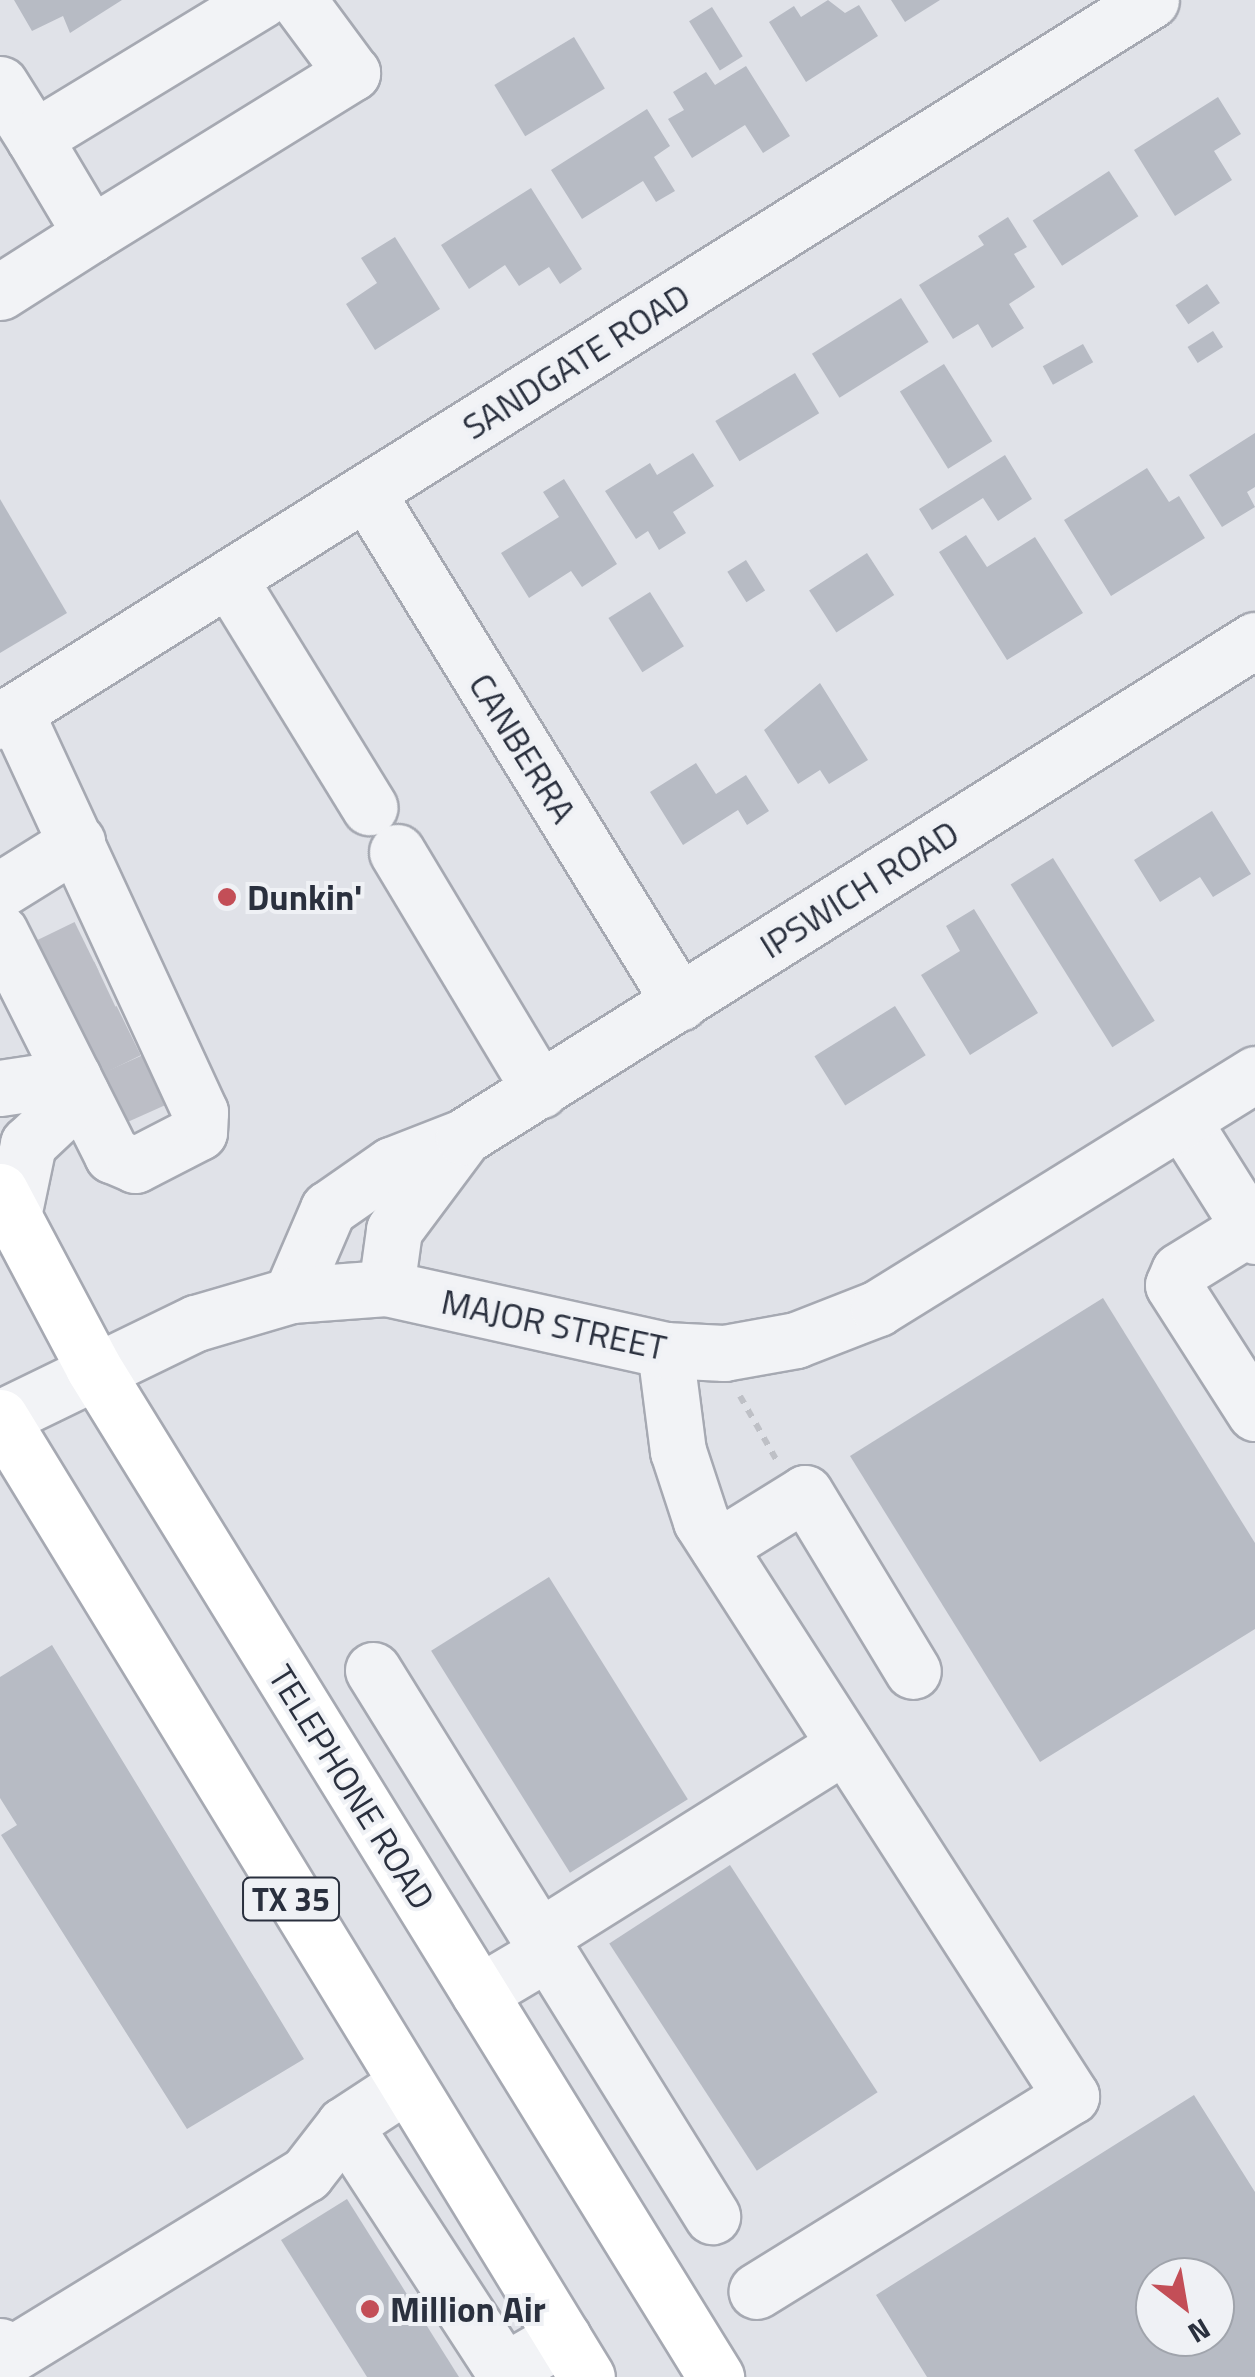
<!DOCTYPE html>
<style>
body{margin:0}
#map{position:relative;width:1255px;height:2377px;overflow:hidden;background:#e0e2e8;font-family:"Titillium Web",sans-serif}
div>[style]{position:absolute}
.building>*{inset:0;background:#b7bbc4;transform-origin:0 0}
.minor-tunnel>*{height:55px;margin-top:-27.5px;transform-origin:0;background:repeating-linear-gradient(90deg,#bcbec6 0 55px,transparent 0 83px)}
.path>*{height:6px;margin-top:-3px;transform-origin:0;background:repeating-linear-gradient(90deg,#bec0c6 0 8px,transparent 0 16px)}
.roads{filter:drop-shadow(2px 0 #a6a9b2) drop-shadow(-2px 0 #a6a9b2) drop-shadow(0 2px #a6a9b2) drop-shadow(0 -2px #a6a9b2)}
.minor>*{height:55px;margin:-27.5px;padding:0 27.5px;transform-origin:27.5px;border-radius:27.5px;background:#f2f3f6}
.major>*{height:55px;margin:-27.5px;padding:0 27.5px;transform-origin:27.5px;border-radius:27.5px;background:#fff}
.dots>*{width:28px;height:28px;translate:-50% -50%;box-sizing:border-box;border:5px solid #eff1f5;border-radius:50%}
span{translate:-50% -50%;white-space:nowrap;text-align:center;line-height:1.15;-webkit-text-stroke:8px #eff1f5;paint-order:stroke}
.shield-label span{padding:2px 8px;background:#eff1f5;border:2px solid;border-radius:8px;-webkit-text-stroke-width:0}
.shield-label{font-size:32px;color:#2a303e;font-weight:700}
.street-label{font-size:35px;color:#2a303e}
.poi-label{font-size:35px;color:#2a303e;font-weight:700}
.left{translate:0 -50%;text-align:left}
.north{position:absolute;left:1135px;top:2257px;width:100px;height:100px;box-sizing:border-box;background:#eff1f5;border:2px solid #a0a4ac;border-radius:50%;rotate:149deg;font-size:28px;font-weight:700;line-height:40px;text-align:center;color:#2a303e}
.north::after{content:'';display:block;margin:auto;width:35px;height:45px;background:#c34e57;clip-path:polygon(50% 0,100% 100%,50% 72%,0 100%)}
</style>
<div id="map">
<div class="building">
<i style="clip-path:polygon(14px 0,122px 0,70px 33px,63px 16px,32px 31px)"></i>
<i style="clip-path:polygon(828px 0,845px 13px,859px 5px,878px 36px,806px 82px,769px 22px,794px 6px,801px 17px)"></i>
<i style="clip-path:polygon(891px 0,940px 0,905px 22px)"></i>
<i style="left:712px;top:7px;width:58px;height:27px;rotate:58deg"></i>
<i style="left:574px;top:37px;width:60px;height:93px;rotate:59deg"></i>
<i style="clip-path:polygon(746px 66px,790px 136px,763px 153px,745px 125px,692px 158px,668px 119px,684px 110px,673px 92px,706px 72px,715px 85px)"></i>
<i style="clip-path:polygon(1218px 97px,1241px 134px,1214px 151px,1232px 180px,1175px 216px,1134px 150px)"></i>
<i style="clip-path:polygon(647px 109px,670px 146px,654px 157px,675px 191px,656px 202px,643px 181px,582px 219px,551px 170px)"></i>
<i style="left:1109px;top:171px;width:54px;height:91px;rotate:57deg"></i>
<i style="clip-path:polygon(531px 188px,582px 269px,560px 284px,549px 267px,519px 286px,505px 265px,469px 289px,441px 245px)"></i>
<i style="clip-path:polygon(1008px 217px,1027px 247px,1014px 254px,1035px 287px,1009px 304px,1024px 328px,992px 348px,978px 324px,953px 339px,919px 285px,984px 245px,978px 236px)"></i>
<i style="clip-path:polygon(395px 237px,440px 309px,375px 350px,346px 304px,377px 283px,361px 258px)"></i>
<i style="left:1207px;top:284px;width:23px;height:38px;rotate:56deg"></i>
<i style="left:901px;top:298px;width:52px;height:105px;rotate:58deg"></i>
<i style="left:1213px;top:331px;width:19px;height:30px;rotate:58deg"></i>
<i style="left:1083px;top:344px;width:21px;height:46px;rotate:61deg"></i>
<i style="left:944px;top:364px;width:91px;height:52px;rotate:58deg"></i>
<i style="left:795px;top:373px;width:47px;height:93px;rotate:59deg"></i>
<i style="clip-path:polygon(1255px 433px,1255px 487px,1247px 492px,1255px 507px,1222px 527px,1189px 475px)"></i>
<i style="clip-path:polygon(693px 453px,714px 486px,673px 512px,686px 533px,659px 550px,648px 531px,636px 539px,605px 491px,650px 463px,657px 475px)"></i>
<i style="clip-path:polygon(1005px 455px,1032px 499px,998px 521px,983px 498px,932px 530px,919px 509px)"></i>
<i style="clip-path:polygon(1147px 468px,1169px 502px,1179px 496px,1205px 538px,1111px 596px,1064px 520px)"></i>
<i style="clip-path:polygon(564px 479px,617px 564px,582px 587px,571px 571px,529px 598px,501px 553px,559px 517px,543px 492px)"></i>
<i style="clip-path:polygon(0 499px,67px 613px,0 653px)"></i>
<i style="clip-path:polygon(966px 535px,987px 567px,1035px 537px,1083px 613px,1007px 660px,939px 552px)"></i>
<i style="left:867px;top:553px;width:50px;height:69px;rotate:57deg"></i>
<i style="left:746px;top:560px;width:36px;height:22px;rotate:58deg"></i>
<i style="left:650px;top:592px;width:64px;height:49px;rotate:58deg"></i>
<i style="clip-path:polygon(820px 683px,868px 760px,829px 784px,820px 770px,798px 784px,764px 730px)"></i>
<i style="clip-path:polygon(696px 763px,716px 794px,746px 775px,769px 811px,747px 825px,738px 810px,683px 845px,650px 792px)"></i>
<i style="clip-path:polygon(1212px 811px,1251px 874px,1213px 897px,1200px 877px,1160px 902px,1134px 860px)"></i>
<i style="left:1053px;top:858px;width:192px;height:50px;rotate:58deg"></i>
<i style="clip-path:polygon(974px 909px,1038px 1013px,970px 1055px,921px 975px,960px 951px,946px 926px)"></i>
<i style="left:895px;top:1006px;width:58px;height:95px;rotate:58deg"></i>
<i style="clip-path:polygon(1103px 1298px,1255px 1543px,1255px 1629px,1040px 1762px,850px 1456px)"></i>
<i style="left:549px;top:1577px;width:262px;height:139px;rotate:58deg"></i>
<i style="clip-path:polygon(52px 1645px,304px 2059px,187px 2129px,1px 1835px,17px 1825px,0 1798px,0 1677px)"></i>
<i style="left:730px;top:1865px;width:271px;height:144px;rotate:57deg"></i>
<i style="clip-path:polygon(evenodd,1194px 2095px,1255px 2192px,1255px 2377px,927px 2377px,876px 2295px,1194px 2095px,1155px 2277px,1215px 2277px,1215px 2337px,1155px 2337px,1155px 2277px)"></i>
<i style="clip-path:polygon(347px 2199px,459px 2377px,367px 2377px,281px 2240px)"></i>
</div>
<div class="minor-tunnel">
<i style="left:48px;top:965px;width:43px;rotate:-26deg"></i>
<i style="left:68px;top:1004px;width:42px;rotate:-25.3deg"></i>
<i style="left:90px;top:1049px;width:43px;rotate:-26deg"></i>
<i style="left:113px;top:1098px;width:44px;rotate:-24.2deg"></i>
</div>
<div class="path">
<i style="left:740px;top:1396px;width:73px;rotate:60.3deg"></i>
</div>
<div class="roads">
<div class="minor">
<i style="left:0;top:84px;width:64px;rotate:57.8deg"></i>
<i style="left:34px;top:138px;width:266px;rotate:-31.3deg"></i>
<i style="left:91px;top:234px;width:307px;rotate:-31.7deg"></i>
<i style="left:352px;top:73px;width:91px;rotate:-126.5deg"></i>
<i style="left:0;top:292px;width:108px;rotate:-32.5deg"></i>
<i style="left:91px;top:234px;width:112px;rotate:-120.7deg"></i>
<i style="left:367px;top:493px;width:598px;rotate:58.46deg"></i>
<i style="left:229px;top:579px;width:268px;rotate:58.4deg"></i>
<i style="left:0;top:721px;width:1358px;rotate:-32.06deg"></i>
<i style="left:397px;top:852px;width:278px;rotate:59deg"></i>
<i style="left:0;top:890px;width:91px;rotate:-31.9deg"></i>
<i style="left:0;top:932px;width:250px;rotate:63.3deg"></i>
<i style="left:112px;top:1155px;width:25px;rotate:23deg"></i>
<i style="left:135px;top:1165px;width:72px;rotate:-27.3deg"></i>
<i style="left:199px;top:1132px;width:20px;rotate:-87deg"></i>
<i style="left:200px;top:1112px;width:441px;rotate:-114.8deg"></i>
<i style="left:0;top:1088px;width:74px;rotate:-8.6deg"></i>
<i style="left:1182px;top:1120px;width:137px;rotate:57.8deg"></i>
<i style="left:13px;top:1216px;width:74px;rotate:-78.2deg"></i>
<i style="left:28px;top:1144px;width:73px;rotate:-43.3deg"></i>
<i style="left:1255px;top:1224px;width:89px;rotate:148.3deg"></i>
<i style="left:1179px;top:1271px;width:15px;rotate:113deg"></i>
<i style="left:1173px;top:1285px;width:152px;rotate:57.4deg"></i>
<i style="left:386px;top:1288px;width:59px;rotate:-82.1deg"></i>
<i style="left:394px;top:1230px;width:112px;rotate:-53.3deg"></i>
<i style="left:291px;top:1295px;width:94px;rotate:-66.7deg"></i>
<i style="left:328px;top:1209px;width:77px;rotate:-34.9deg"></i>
<i style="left:391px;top:1165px;width:77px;rotate:-21.3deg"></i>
<i style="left:463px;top:1137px;width:935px;rotate:-32.11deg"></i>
<i style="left:665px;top:1350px;width:102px;rotate:82.7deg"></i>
<i style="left:678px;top:1451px;width:74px;rotate:71.8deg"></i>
<i style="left:701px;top:1521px;width:684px;rotate:57.24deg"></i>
<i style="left:1071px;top:2096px;width:370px;rotate:148.2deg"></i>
<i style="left:0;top:1418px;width:218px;rotate:-25.9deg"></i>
<i style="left:196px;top:1323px;width:99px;rotate:-16.4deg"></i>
<i style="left:291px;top:1295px;width:95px;rotate:-4.2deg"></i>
<i style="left:386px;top:1288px;width:286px;rotate:12.5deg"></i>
<i style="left:665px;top:1350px;width:59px;rotate:2.9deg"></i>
<i style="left:724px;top:1353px;width:73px;rotate:-10.2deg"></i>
<i style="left:796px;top:1340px;width:88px;rotate:-21.3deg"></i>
<i style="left:878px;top:1308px;width:444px;rotate:-31.8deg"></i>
<i style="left:718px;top:1547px;width:102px;rotate:-31.8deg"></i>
<i style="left:805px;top:1493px;width:208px;rotate:58.8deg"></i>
<i style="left:373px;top:1670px;width:643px;rotate:58.16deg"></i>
<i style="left:539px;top:1937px;width:361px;rotate:-32.1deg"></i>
<i style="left:479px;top:1993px;width:80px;rotate:-30.7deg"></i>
<i style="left:405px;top:2085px;width:73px;rotate:146.7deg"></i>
<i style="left:344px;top:2125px;width:293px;rotate:57deg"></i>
<i style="left:504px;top:2371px;width:68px;rotate:-30deg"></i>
<i style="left:0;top:2346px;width:13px;rotate:58deg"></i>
<i style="left:7px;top:2357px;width:351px;rotate:-31.5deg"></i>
<i style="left:306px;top:2174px;width:62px;rotate:-52.2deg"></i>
</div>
<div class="major">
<i style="left:0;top:1191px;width:199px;rotate:62.1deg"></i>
<i style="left:93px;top:1367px;width:1187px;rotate:58.33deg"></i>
<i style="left:0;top:1417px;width:1125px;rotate:58.56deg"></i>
</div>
</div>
<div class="dots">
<i style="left:227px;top:897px;background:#c34e57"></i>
<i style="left:370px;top:2309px;background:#c34e57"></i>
</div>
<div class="shield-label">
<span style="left:291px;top:1899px">TX 35</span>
</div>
<div class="street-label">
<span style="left:576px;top:361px;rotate:-32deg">SANDGATE ROAD</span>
<span style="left:523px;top:748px;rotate:58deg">CANBERRA</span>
<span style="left:859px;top:889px;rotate:-32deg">IPSWICH ROAD</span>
<span style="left:554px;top:1324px;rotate:12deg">MAJOR STREET</span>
<span style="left:352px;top:1787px;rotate:58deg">TELEPHONE ROAD</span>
</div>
<div class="poi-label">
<span class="left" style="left:247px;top:897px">Dunkin'</span>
<span class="left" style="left:390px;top:2309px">Million Air</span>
</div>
<div class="north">N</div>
</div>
